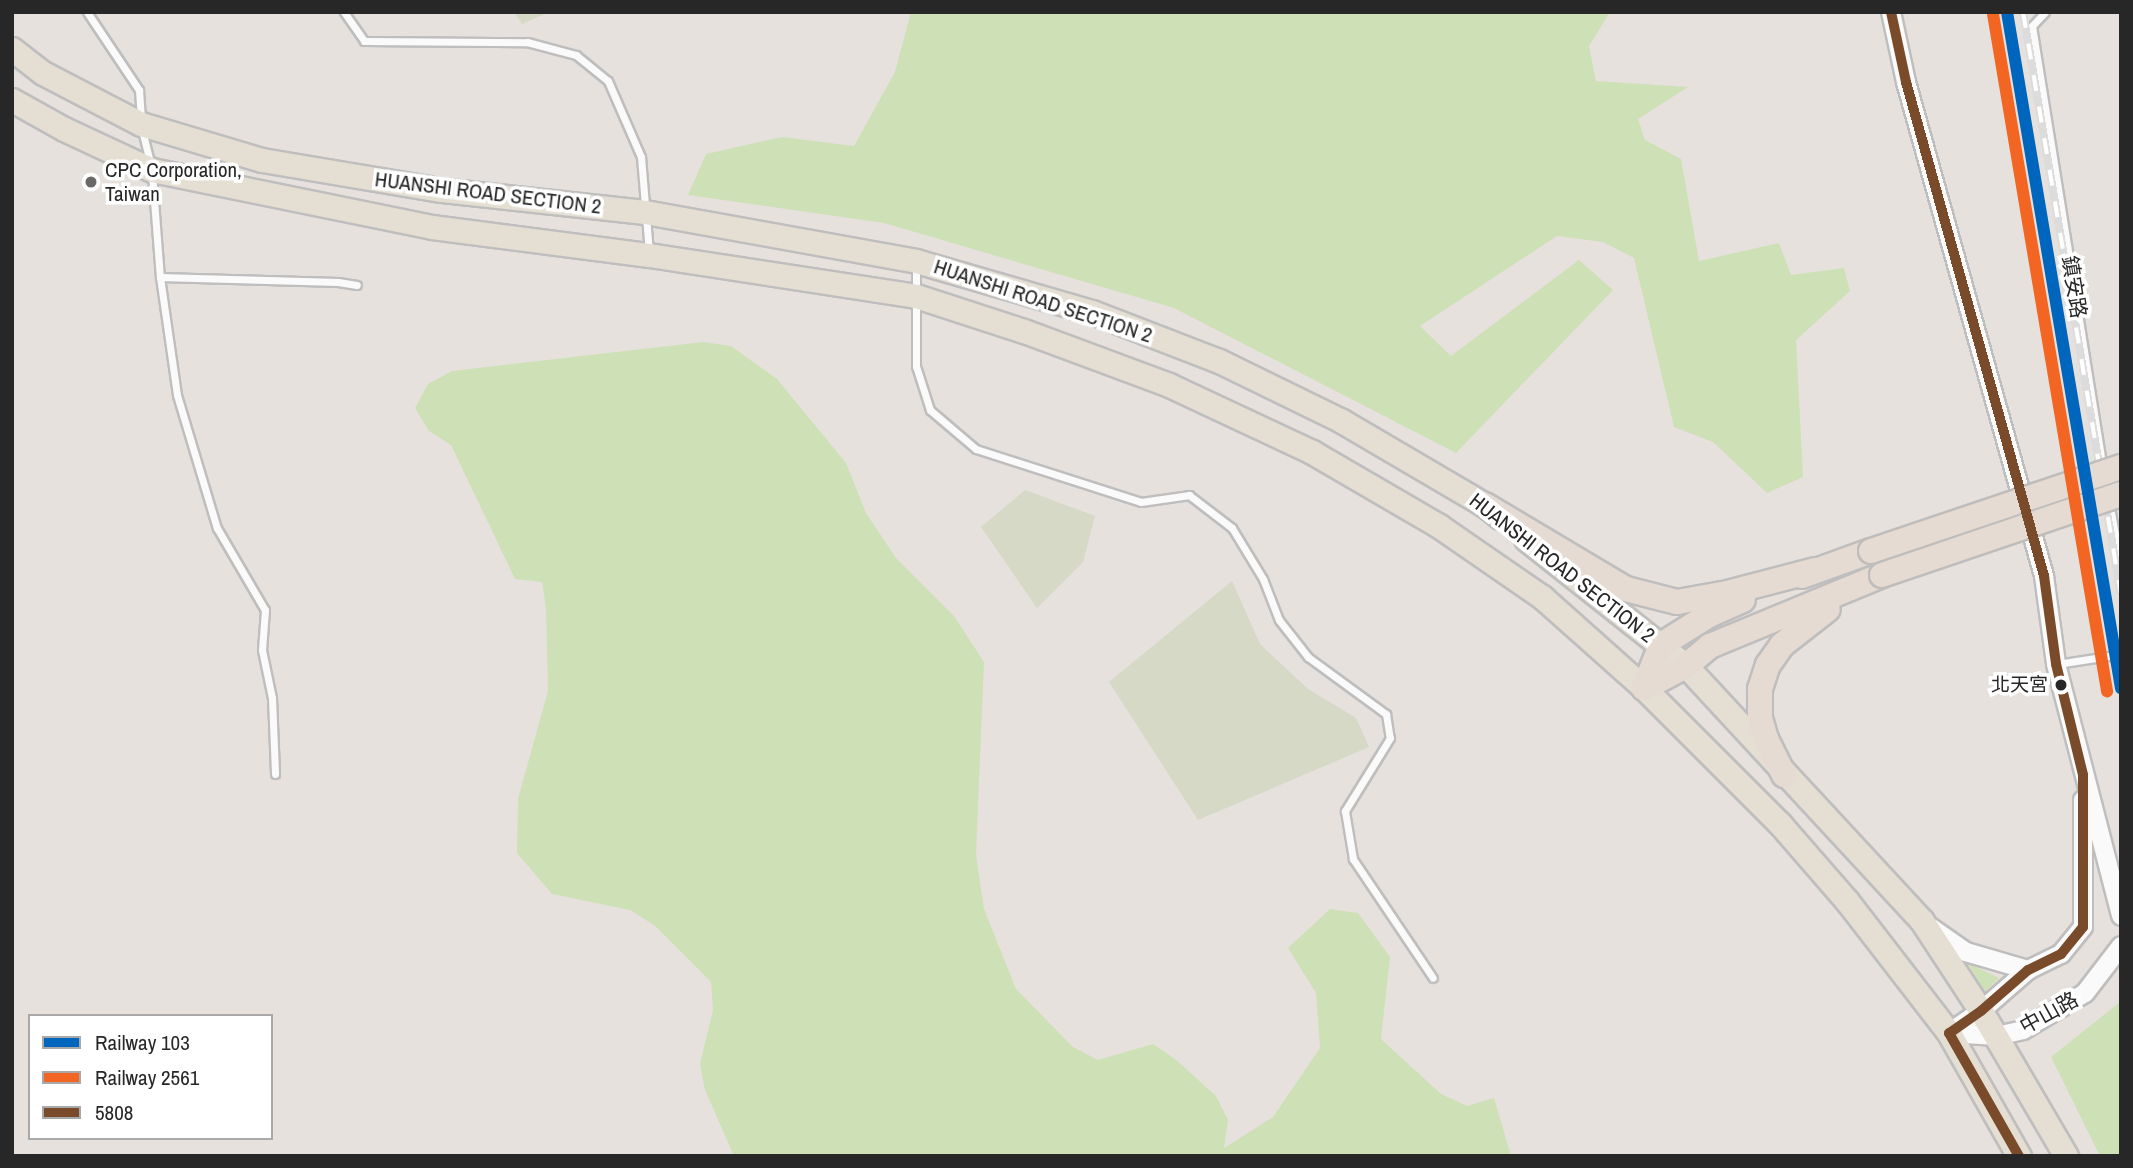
<!DOCTYPE html>
<meta charset="utf-8">
<style>
body{margin:0}
#map{position:relative;width:2133px;height:1168px;overflow:hidden;background:#e6e1dd;font-family:"Archivo Narrow","Noto Sans TC",sans-serif}
div>[style]{position:absolute}
.green>*{inset:0;background:#cee0b6}
.cemetery>*{inset:0;background:#d5d9c5}
.roads{filter:drop-shadow(2px 0 #bfbebe) drop-shadow(-2px 0 #bfbebe) drop-shadow(0 2px #bfbebe) drop-shadow(0 -2px #bfbebe)}
.service>*{height:7px;margin:-3.5px;padding:0 3.5px;transform-origin:3.5px;border-radius:3.5px;background:#fbfafa}
.tertiary>*{height:18px;margin:-9px;padding:0 9px;transform-origin:9px;border-radius:9px;background:#fbfafa}
.primary>*{height:23px;margin:-11.5px;padding:0 11.5px;transform-origin:11.5px;border-radius:11.5px;background:#e4ded3}
.trunk>*{height:24px;margin:-12px;padding:0 12px;transform-origin:12px;border-radius:12px;background:#e6dbd2}
.rail>*{height:8px;margin-top:-4px;transform-origin:0;background:repeating-linear-gradient(90deg,#fff 0 16px,#dcdcdd 0 32px);box-sizing:border-box;border-block:2px solid #dcdcdd}
.bridges{filter:drop-shadow(2px 0 #bfbdbc) drop-shadow(-2px 0 #bfbdbc) drop-shadow(0 2px #bfbdbc) drop-shadow(0 -2px #bfbdbc)}
.trunk-bridge>*{height:24px;margin:-12px;padding:0 12px;transform-origin:12px;border-radius:12px;background:#e6dbd2}
.bus-1>*{height:10px;margin:-5px;padding:0 5px;transform-origin:5px;border-radius:5px;background:#7a4b2a}
.rail-1>*{height:12px;margin:-6px;padding:0 6px;transform-origin:6px;border-radius:6px;background:#0065bd}
.rail-2>*{height:12px;margin:-6px;padding:0 6px;transform-origin:6px;border-radius:6px;background:#f26522}
.dots>*{width:19px;height:19px;translate:-50% -50%;box-sizing:border-box;border:4px solid #fff;border-radius:50%}
span{translate:-50% -50%;white-space:nowrap;text-align:center;line-height:1.15;-webkit-text-stroke:7px #fff;paint-order:stroke}
.bus-label{font-size:19px;color:#272727}
.right{translate:-100% -50%;text-align:right}
.poi-label{font-size:21px;color:#272727}
.left{translate:0 -50%;text-align:left}
.street-label{font-size:21px;color:#272727}
.frame{position:absolute;inset:0;border:14px solid #272727;pointer-events:none}
.legend{position:absolute;left:28px;top:1014px;width:245px;height:126px;box-sizing:border-box;background:#fff;border:2px solid #a9a9a9;margin:0;padding:9px 12px;list-style:none;font-size:21px;color:#272727}
.legend li{display:flex;align-items:center;gap:14px;height:35px}
.legend b{width:35px;border:2px solid #a9a9a9}
</style>
<div id="map">
<div class="green">
<i style="clip-path:polygon(911px 12px,1610px 12px,1589px 46px,1596px 81px,1688px 87px,1638px 119px,1645px 140px,1681px 159px,1699px 261px,1779px 243px,1791px 275px,1844px 268px,1850px 291px,1796px 340px,1803px 477px,1767px 493px,1713px 442px,1674px 427px,1634px 258px,1603px 242px,1557px 236px,1420px 326px,1451px 356px,1579px 260px,1613px 290px,1456px 453px,1174px 308px,884px 223px,688px 195px,706px 154px,782px 137px,854px 146px,895px 72px)"></i>
<i style="clip-path:polygon(703px 342px,731px 346px,777px 379px,846px 463px,866px 513px,896px 558px,954px 616px,984px 662px,976px 855px,984px 909px,1016px 989px,1073px 1047px,1098px 1060px,1153px 1044px,1175px 1059px,1216px 1096px,1228px 1120px,1224px 1148px,1273px 1117px,1320px 1048px,1316px 993px,1288px 948px,1330px 909px,1358px 913px,1390px 957px,1381px 1039px,1441px 1094px,1467px 1106px,1494px 1098px,1511px 1156px,734px 1156px,705px 1090px,700px 1064px,713px 1010px,711px 982px,654px 925px,630px 910px,552px 894px,517px 853px,518px 799px,548px 691px,546px 608px,542px 582px,515px 579px,451px 445px,429px 431px,415px 408px,428px 384px,452px 371px)"></i>
<i style="clip-path:polygon(1968px 963px,1999px 978px,1985px 992px)"></i>
<i style="clip-path:polygon(2120px 1002px,2121px 1156px,2100px 1156px,2051px 1057px)"></i>
</div>
<div class="cemetery">
<i style="clip-path:polygon(514px 12px,549px 12px,522px 24px)"></i>
<i style="clip-path:polygon(1025px 490px,1095px 516px,1083px 562px,1037px 608px,981px 527px)"></i>
<i style="clip-path:polygon(1232px 581px,1260px 644px,1308px 689px,1356px 718px,1369px 747px,1198px 820px,1109px 682px)"></i>
</div>
<div class="roads">
<div class="service">
<i style="left:87px;top:12px;width:94px;rotate:56.3deg"></i>
<i style="left:139px;top:90px;width:28px;rotate:86deg"></i>
<i style="left:344px;top:12px;width:35px;rotate:55deg"></i>
<i style="left:364px;top:41px;width:163px;rotate:0.4deg"></i>
<i style="left:527px;top:42px;width:51px;rotate:14.9deg"></i>
<i style="left:576px;top:55px;width:41px;rotate:39.1deg"></i>
<i style="left:608px;top:81px;width:83px;rotate:66.5deg"></i>
<i style="left:641px;top:157px;width:95px;rotate:85.2deg"></i>
<i style="left:2045px;top:12px;width:19px;rotate:133deg"></i>
<i style="left:2032px;top:26px;width:450px;rotate:80.9deg"></i>
<i style="left:142px;top:130px;width:34px;rotate:76deg"></i>
<i style="left:152px;top:174px;width:103px;rotate:85.6deg"></i>
<i style="left:160px;top:277px;width:119px;rotate:81.8deg"></i>
<i style="left:177px;top:395px;width:139px;rotate:73.3deg"></i>
<i style="left:217px;top:528px;width:95px;rotate:59.7deg"></i>
<i style="left:265px;top:610px;width:40px;rotate:94.3deg"></i>
<i style="left:262px;top:650px;width:49px;rotate:78.2deg"></i>
<i style="left:272px;top:698px;width:76px;rotate:87.7deg"></i>
<i style="left:916px;top:265px;width:101px;rotate:90deg"></i>
<i style="left:916px;top:366px;width:46px;rotate:72.3deg"></i>
<i style="left:930px;top:410px;width:60px;rotate:40.3deg"></i>
<i style="left:976px;top:449px;width:173px;rotate:17.8deg"></i>
<i style="left:1141px;top:502px;width:49px;rotate:-8.3deg"></i>
<i style="left:1189px;top:495px;width:54px;rotate:37.5deg"></i>
<i style="left:1232px;top:528px;width:60px;rotate:58.7deg"></i>
<i style="left:1263px;top:579px;width:44px;rotate:68.7deg"></i>
<i style="left:1279px;top:620px;width:47px;rotate:51.9deg"></i>
<i style="left:1308px;top:657px;width:97px;rotate:36.2deg"></i>
<i style="left:1386px;top:714px;width:24px;rotate:81deg"></i>
<i style="left:1390px;top:738px;width:86px;rotate:121.7deg"></i>
<i style="left:1345px;top:811px;width:49px;rotate:80.5deg"></i>
<i style="left:1353px;top:859px;width:143px;rotate:56.1deg"></i>
<i style="left:160px;top:277px;width:178px;rotate:1.6deg"></i>
<i style="left:338px;top:282px;width:19px;rotate:9deg"></i>
<i style="left:2109px;top:502px;width:65px;rotate:79.4deg"></i>
<i style="left:2057px;top:664px;width:65px;rotate:-8.9deg"></i>
</div>
<div class="tertiary">
<i style="left:1891px;top:12px;width:72px;rotate:77.9deg"></i>
<i style="left:1906px;top:82px;width:513px;rotate:74.39deg"></i>
<i style="left:2044px;top:576px;width:89px;rotate:82.2deg"></i>
<i style="left:2056px;top:664px;width:260px;rotate:75.5deg"></i>
<i style="left:1930px;top:927px;width:44px;rotate:34.8deg"></i>
<i style="left:1966px;top:952px;width:65px;rotate:16.2deg"></i>
<i style="left:1949px;top:1033px;width:39px;rotate:-35deg"></i>
<i style="left:1981px;top:1011px;width:62px;rotate:-41.1deg"></i>
<i style="left:2028px;top:970px;width:37px;rotate:-26deg"></i>
<i style="left:2061px;top:954px;width:35px;rotate:-51deg"></i>
<i style="left:2083px;top:927px;width:127px;rotate:-90deg"></i>
<i style="left:1949px;top:1033px;width:48px;rotate:3.6deg"></i>
<i style="left:1997px;top:1036px;width:27px;rotate:-13deg"></i>
<i style="left:2023px;top:1030px;width:72px;rotate:-30.8deg"></i>
<i style="left:2085px;top:993px;width:59px;rotate:-52.5deg"></i>
</div>
<div class="primary">
<i style="left:12px;top:49px;width:39px;rotate:38deg"></i>
<i style="left:43px;top:73px;width:110px;rotate:27.5deg"></i>
<i style="left:141px;top:124px;width:126px;rotate:16.6deg"></i>
<i style="left:262px;top:160px;width:182px;rotate:9.5deg"></i>
<i style="left:442px;top:190px;width:204px;rotate:6.2deg"></i>
<i style="left:645px;top:212px;width:275px;rotate:10.2deg"></i>
<i style="left:916px;top:261px;width:183px;rotate:16.2deg"></i>
<i style="left:1092px;top:312px;width:136px;rotate:21.1deg"></i>
<i style="left:1219px;top:361px;width:135px;rotate:26deg"></i>
<i style="left:1340px;top:420px;width:168px;rotate:30.4deg"></i>
<i style="left:1485px;top:505px;width:19px;rotate:39deg"></i>
<i style="left:12px;top:100px;width:60px;rotate:29.1deg"></i>
<i style="left:64px;top:129px;width:97px;rotate:25deg"></i>
<i style="left:152px;top:170px;width:286px;rotate:11.5deg"></i>
<i style="left:432px;top:227px;width:219px;rotate:7.4deg"></i>
<i style="left:649px;top:255px;width:270px;rotate:8.7deg"></i>
<i style="left:916px;top:296px;width:114px;rotate:18deg"></i>
<i style="left:1024px;top:331px;width:155px;rotate:20.4deg"></i>
<i style="left:1169px;top:385px;width:158px;rotate:25.1deg"></i>
<i style="left:1312px;top:452px;width:147px;rotate:30.2deg"></i>
<i style="left:1439px;top:526px;width:125px;rotate:34.6deg"></i>
<i style="left:1542px;top:597px;width:137px;rotate:41.7deg"></i>
<i style="left:1644px;top:688px;width:192px;rotate:45deg"></i>
<i style="left:1780px;top:824px;width:102px;rotate:49deg"></i>
<i style="left:1847px;top:901px;width:167px;rotate:52.3deg"></i>
<i style="left:1949px;top:1033px;width:142px;rotate:60.4deg"></i>
<i style="left:1526px;top:539px;width:204px;rotate:38.4deg"></i>
<i style="left:1686px;top:666px;width:347px;rotate:47.2deg"></i>
<i style="left:1922px;top:921px;width:108px;rotate:56.8deg"></i>
<i style="left:1981px;top:1011px;width:168px;rotate:59.6deg"></i>
</div>
<div class="trunk">
<i style="left:1485px;top:505px;width:164px;rotate:30.8deg"></i>
<i style="left:1626px;top:589px;width:53px;rotate:14.3deg"></i>
<i style="left:1677px;top:602px;width:47px;rotate:-9.9deg"></i>
<i style="left:1723px;top:594px;width:95px;rotate:-14.6deg"></i>
<i style="left:1802px;top:576px;width:73px;rotate:-19.9deg"></i>
<i style="left:1644px;top:688px;width:46px;rotate:-68.4deg"></i>
<i style="left:1661px;top:645px;width:57px;rotate:-32deg"></i>
<i style="left:1709px;top:615px;width:37px;rotate:-24deg"></i>
<i style="left:1644px;top:688px;width:47px;rotate:-27.6deg"></i>
<i style="left:1686px;top:666px;width:31px;rotate:-40deg"></i>
<i style="left:1710px;top:646px;width:186px;rotate:-22.4deg"></i>
<i style="left:1784px;top:775px;width:40px;rotate:-116.6deg"></i>
<i style="left:1766px;top:739px;width:22px;rotate:-106deg"></i>
<i style="left:1760px;top:718px;width:29px;rotate:-90deg"></i>
<i style="left:1760px;top:689px;width:25px;rotate:-72deg"></i>
<i style="left:1768px;top:665px;width:24px;rotate:-55deg"></i>
<i style="left:1782px;top:645px;width:58px;rotate:-38deg"></i>
</div>
</div>
<div class="rail">
<i style="left:2023px;top:12px;width:591px;rotate:80.46deg"></i>
</div>
<div class="bridges">
<div class="trunk-bridge">
<i style="left:1871px;top:551px;width:264px;rotate:-18.6deg"></i>
<i style="left:1882px;top:575px;width:252px;rotate:-18.7deg"></i>
</div>
</div>
<div class="bus-1">
<i style="left:1891px;top:12px;width:72px;rotate:77.9deg"></i>
<i style="left:1906px;top:82px;width:513px;rotate:74.39deg"></i>
<i style="left:2044px;top:576px;width:89px;rotate:82.2deg"></i>
<i style="left:2056px;top:664px;width:114px;rotate:76.3deg"></i>
<i style="left:2083px;top:775px;width:152px;rotate:90deg"></i>
<i style="left:2083px;top:927px;width:35px;rotate:129deg"></i>
<i style="left:2061px;top:954px;width:37px;rotate:154deg"></i>
<i style="left:2028px;top:970px;width:62px;rotate:138.9deg"></i>
<i style="left:1981px;top:1011px;width:39px;rotate:145deg"></i>
<i style="left:1949px;top:1033px;width:142px;rotate:60.4deg"></i>
</div>
<div class="rail-1">
<i style="left:2007px;top:12px;width:686px;rotate:80.43deg"></i>
</div>
<div class="rail-2">
<i style="left:1993px;top:14px;width:687px;rotate:80.44deg"></i>
</div>
<div class="dots">
<i style="left:91px;top:182px;background:#6a6867"></i>
<i style="left:2061px;top:685px;background:#272727"></i>
</div>
<div class="bus-label">
<span class="right" style="left:2048px;top:685px">北天宮</span>
</div>
<div class="poi-label">
<span class="left" style="left:105px;top:182px">CPC Corporation,<br>Taiwan</span>
</div>
<div class="street-label">
<span style="left:488px;top:193px;rotate:7deg">HUANSHI ROAD SECTION 2</span>
<span style="left:2074px;top:287px;rotate:81deg">鎮安路</span>
<span style="left:1043px;top:301px;rotate:18deg">HUANSHI ROAD SECTION 2</span>
<span style="left:1562px;top:568px;rotate:38deg">HUANSHI ROAD SECTION 2</span>
<span style="left:2049px;top:1013px;rotate:-29deg">中山路</span>
</div>
<div class="frame"></div>
<ul class="legend">
<li><b style="height:9px;background:#0065bd"></b>Railway 103</li>
<li><b style="height:9px;background:#f26522"></b>Railway 2561</li>
<li><b style="height:9px;background:#7a4b2a"></b>5808</li>
</ul>
</div>
